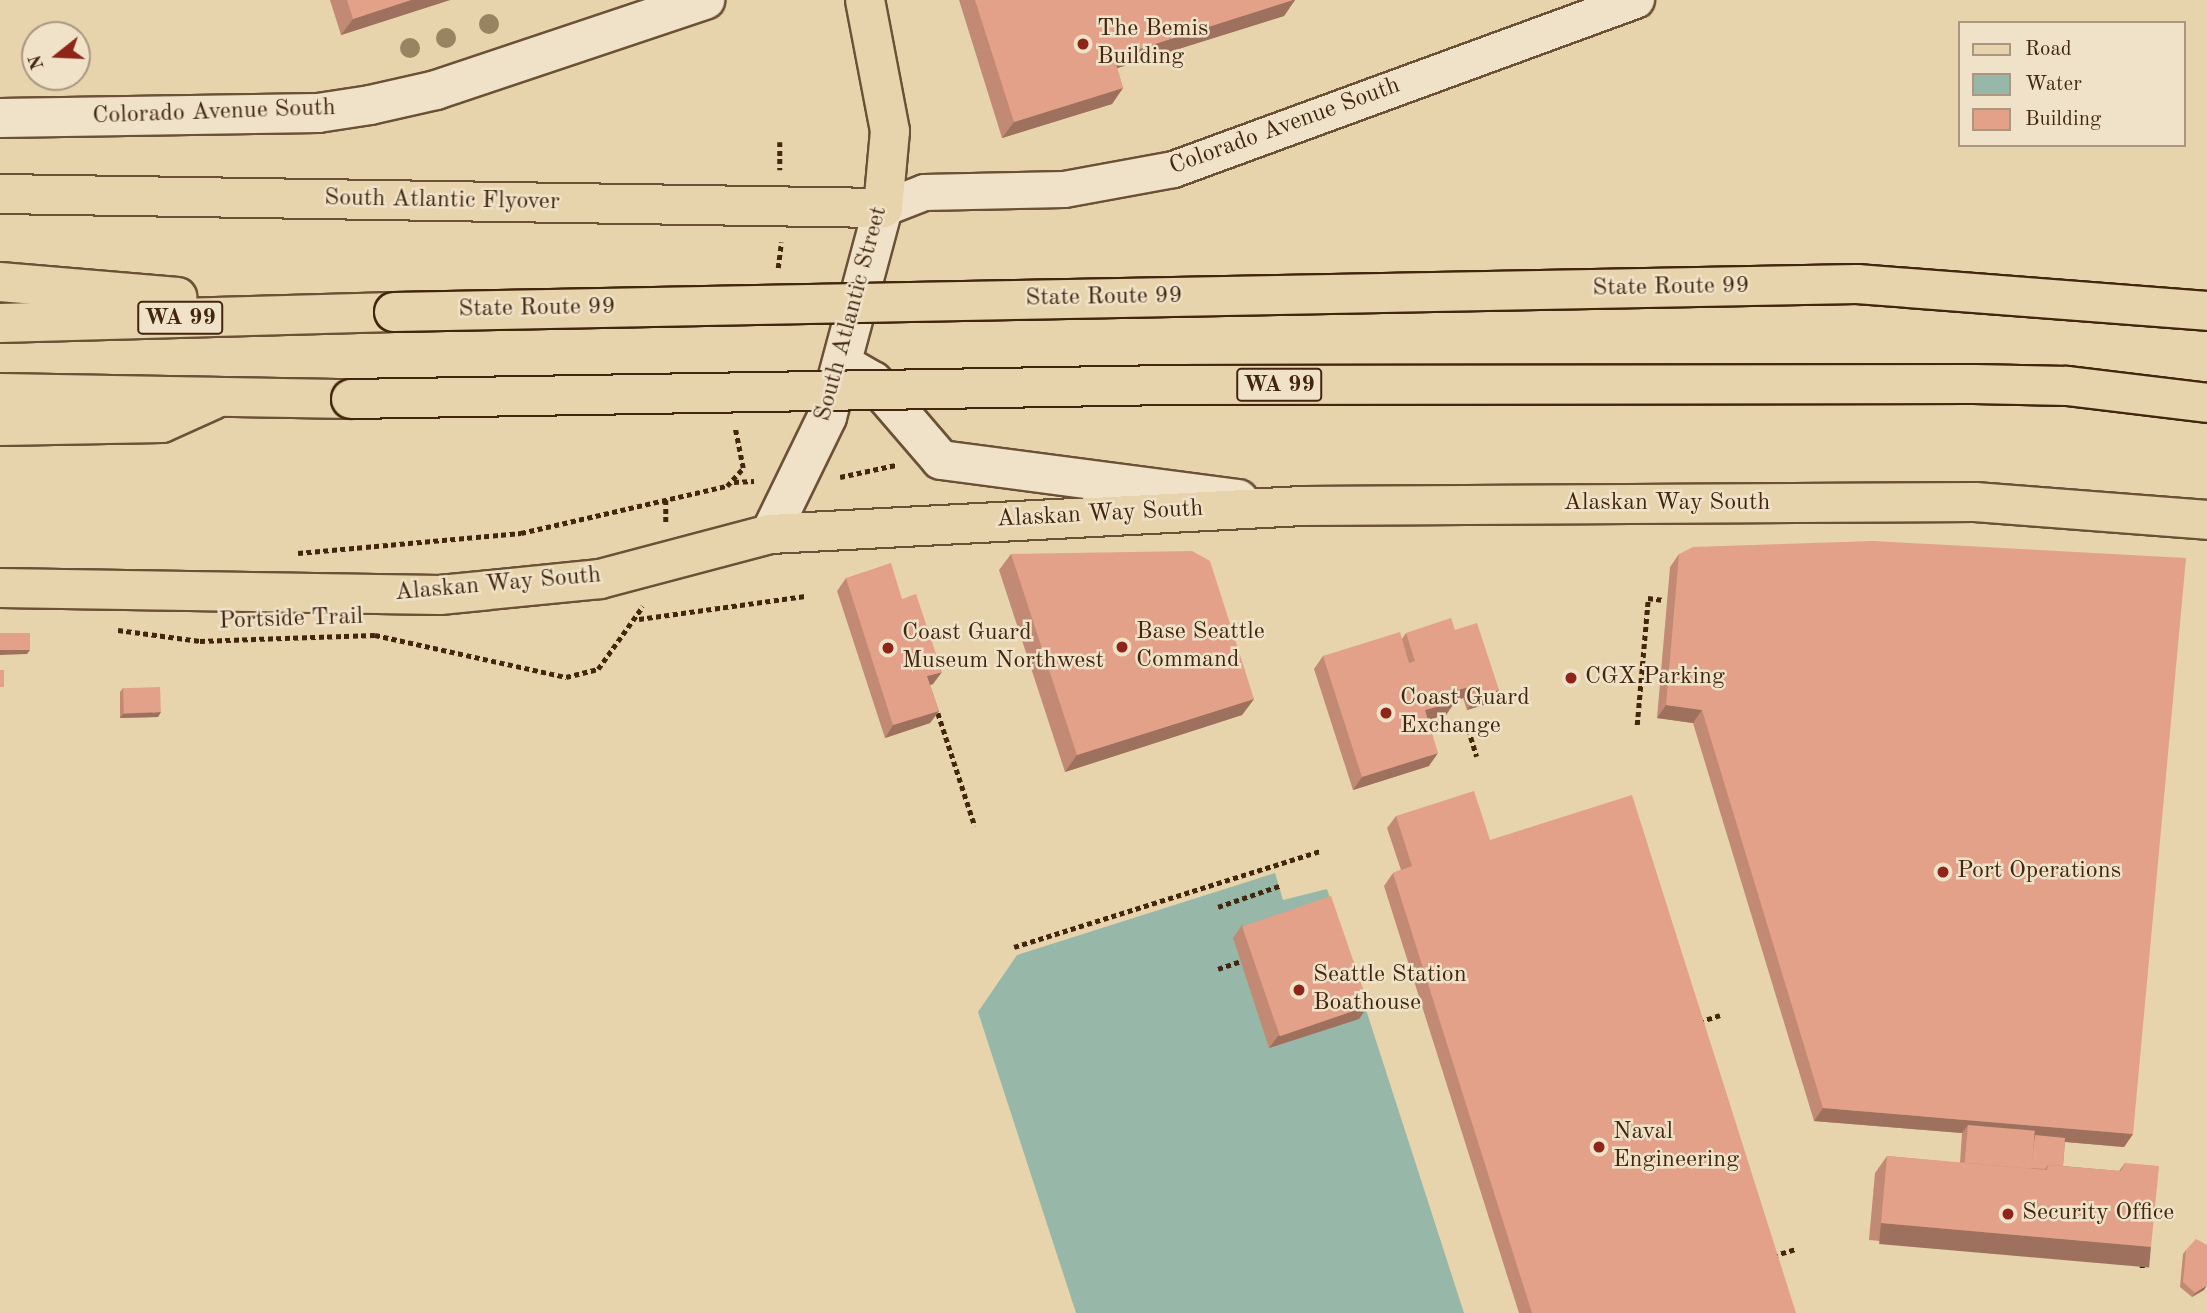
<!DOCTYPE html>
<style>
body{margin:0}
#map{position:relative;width:2207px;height:1313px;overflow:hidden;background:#e7d3ac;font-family:"Old Standard TT",serif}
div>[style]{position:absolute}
.water>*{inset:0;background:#97b8a8}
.path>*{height:4.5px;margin-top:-2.25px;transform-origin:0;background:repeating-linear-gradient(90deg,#42260e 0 5px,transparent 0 8.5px)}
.roads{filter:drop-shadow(2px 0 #6b5136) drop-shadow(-2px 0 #6b5136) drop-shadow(0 2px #6b5136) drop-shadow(0 -2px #6b5136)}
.minor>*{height:35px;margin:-17.5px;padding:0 17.5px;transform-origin:17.5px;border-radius:17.5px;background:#efe2c9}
.secondary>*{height:38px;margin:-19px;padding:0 19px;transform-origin:19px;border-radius:19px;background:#efe2c9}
.primary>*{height:38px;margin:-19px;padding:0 19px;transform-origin:19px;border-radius:19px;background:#e7d3ac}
.motorway>*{height:38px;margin:-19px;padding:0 19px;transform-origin:19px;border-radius:19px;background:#e7d3ac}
.bridges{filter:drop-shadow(2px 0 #42260e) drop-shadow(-2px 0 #42260e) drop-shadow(0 2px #42260e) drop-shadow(0 -2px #42260e)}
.motorway-bridge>*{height:38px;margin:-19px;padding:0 19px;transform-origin:19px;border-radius:19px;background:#e7d3ac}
.trees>*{width:20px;height:20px;margin:-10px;border-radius:50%;background:#998462}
.wall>*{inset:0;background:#c28a75}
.shaded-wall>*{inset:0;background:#9e715f;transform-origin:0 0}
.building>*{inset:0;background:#e2a188;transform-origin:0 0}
.dots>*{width:19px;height:19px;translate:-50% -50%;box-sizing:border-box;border:4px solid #efe2c9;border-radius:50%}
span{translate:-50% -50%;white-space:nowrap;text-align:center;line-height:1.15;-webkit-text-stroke:5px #efe2c9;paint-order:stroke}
.shield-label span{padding:2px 5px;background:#efe2c9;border:2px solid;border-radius:5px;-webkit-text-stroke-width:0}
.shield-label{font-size:23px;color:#42260e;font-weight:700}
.poi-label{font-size:24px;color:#42260e}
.left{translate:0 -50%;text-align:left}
.street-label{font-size:24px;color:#42260e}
.legend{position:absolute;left:1958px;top:21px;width:228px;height:126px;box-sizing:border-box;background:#efe2c9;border:2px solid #aa977e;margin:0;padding:9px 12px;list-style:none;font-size:21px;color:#42260e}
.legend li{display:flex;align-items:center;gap:14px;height:35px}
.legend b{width:35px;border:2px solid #aa977e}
.north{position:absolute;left:21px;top:21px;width:70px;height:70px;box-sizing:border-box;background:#efe2c9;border:2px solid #aa977e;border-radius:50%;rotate:252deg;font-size:19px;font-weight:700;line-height:28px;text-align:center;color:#42260e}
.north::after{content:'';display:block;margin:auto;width:24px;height:32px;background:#8f2418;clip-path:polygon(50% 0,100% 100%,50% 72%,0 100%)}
</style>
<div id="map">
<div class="water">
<i style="clip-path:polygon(1275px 873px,1283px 900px,1327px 889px,1464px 1313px,1076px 1313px,978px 1012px,1017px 955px)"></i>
</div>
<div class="path">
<i style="left:780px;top:142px;width:28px;rotate:90deg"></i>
<i style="left:778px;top:268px;width:26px;rotate:-83deg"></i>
<i style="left:840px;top:477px;width:57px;rotate:-12.1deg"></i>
<i style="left:734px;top:482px;width:20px;rotate:-3deg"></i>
<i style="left:666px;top:500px;width:24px;rotate:90deg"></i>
<i style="left:298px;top:553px;width:224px;rotate:-5.1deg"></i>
<i style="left:521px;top:533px;width:211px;rotate:-12.9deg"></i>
<i style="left:727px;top:486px;width:24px;rotate:-48deg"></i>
<i style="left:743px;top:468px;width:41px;rotate:-101.3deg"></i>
<i style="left:639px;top:619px;width:168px;rotate:-7.9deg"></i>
<i style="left:118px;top:630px;width:83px;rotate:7.6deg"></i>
<i style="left:200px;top:641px;width:175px;rotate:-2deg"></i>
<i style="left:375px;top:635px;width:196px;rotate:12.4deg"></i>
<i style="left:566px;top:677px;width:33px;rotate:-14deg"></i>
<i style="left:598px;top:669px;width:77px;rotate:-54.5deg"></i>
<i style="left:938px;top:713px;width:119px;rotate:71.9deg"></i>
<i style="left:1466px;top:721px;width:37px;rotate:73deg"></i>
<i style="left:1637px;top:725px;width:127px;rotate:-85deg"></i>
<i style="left:1648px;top:598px;width:16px;rotate:7deg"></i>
<i style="left:1218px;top:907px;width:65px;rotate:-19deg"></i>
<i style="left:1014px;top:947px;width:322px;rotate:-17.4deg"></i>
<i style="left:1218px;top:969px;width:24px;rotate:-19deg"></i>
<i style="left:1699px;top:1022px;width:22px;rotate:-18deg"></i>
<i style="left:1773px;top:1256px;width:24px;rotate:-17deg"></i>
<i style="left:2142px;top:1268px;width:12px;rotate:-85deg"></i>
</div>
<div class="roads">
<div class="minor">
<i style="left:883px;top:208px;width:44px;rotate:-21.3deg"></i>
<i style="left:924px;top:192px;width:140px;rotate:-1.2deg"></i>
<i style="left:1064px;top:189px;width:111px;rotate:-10.4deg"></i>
<i style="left:1173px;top:169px;width:493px;rotate:-20.1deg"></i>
</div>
<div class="secondary">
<i style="left:0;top:118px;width:318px;rotate:-0.9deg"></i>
<i style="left:318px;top:113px;width:53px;rotate:-8.7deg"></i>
<i style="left:370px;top:105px;width:68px;rotate:-12.8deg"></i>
<i style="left:436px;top:90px;width:284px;rotate:-18.5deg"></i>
<i style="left:843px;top:364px;width:34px;rotate:30deg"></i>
<i style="left:873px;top:381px;width:104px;rotate:49.3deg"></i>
<i style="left:941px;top:460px;width:300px;rotate:7.5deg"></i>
<i style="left:770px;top:534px;width:130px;rotate:-64deg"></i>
<i style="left:827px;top:417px;width:216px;rotate:-75deg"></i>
</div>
<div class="primary">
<i style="left:0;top:194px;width:883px;rotate:0.91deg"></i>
<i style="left:883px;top:208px;width:77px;rotate:-84.8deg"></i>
<i style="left:890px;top:131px;width:133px;rotate:-100.8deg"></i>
<i style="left:0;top:588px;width:440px;rotate:0.9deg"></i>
<i style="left:440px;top:595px;width:161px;rotate:-5.7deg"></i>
<i style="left:600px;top:579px;width:176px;rotate:-14.8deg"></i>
<i style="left:770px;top:534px;width:533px;rotate:-3.01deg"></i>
<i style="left:1302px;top:506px;width:673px;rotate:-0.34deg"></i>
<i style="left:1975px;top:502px;width:233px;rotate:4.4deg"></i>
</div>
<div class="motorway">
<i style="left:0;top:282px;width:178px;rotate:4.8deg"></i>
<i style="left:0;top:323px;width:394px;rotate:-1.6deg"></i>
<i style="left:0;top:393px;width:351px;rotate:1deg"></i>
<i style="left:0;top:426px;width:162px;rotate:-1.1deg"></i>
<i style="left:162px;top:423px;width:56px;rotate:-24.3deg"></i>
</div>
</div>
<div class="bridges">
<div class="motorway-bridge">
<i style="left:394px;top:312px;width:1463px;rotate:-1.1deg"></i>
<i style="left:1857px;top:284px;width:351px;rotate:4.4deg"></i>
<i style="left:351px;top:399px;width:815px;rotate:-0.98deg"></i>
<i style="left:1166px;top:385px;width:808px;rotate:-0.07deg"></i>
<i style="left:1974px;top:384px;width:93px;rotate:1.2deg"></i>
<i style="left:2067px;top:386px;width:141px;rotate:6.9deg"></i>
</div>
</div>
<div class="trees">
<i style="left:489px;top:24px"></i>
<i style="left:446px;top:38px"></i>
<i style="left:410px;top:48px"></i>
</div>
<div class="wall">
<i style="clip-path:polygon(330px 0,450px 0,341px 35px)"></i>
<i style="clip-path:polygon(959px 0,1295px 0,1284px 16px,1117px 68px,1123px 88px,1112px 104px,1002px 138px)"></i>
<i style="clip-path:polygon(1011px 554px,1254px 699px,1242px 715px,1065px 772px,999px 570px)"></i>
<i style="clip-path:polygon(1679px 554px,2133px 1134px,2124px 1147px,2065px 1142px,2063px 1166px,2119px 1171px,2125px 1163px,2151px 1247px,2140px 1264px,1869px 1240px,1875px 1173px,1887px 1156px,1960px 1163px,1962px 1133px,1814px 1121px,1693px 723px,1657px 718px,1670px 567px)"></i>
<i style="clip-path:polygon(846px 578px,902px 599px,933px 684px,930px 685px,939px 711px,930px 723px,885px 738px,837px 591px)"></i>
<i style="clip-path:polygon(1455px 630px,1499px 690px,1490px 703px,1467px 710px,1463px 698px,1454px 701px,1446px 715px,1428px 720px,1429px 766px,1353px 790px,1314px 669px,1323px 656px,1402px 639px,1406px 633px)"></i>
<i style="clip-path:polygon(123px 688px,158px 717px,120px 718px,120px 692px)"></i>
<i style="clip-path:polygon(1396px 816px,1490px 840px,1796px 1313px,1519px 1313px,1384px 886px,1393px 873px,1401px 870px,1387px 828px)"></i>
<i style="clip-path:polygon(1242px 925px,1368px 1006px,1359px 1019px,1269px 1048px,1233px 938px)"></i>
<i style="clip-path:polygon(2186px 1250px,2204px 1290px,2192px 1297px,2180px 1287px,2183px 1254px)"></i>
</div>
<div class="shaded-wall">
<i style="clip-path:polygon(411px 0,450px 0,341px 35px,353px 19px)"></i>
<i style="clip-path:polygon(1293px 0,1295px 0,1284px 16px,1102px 73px,1114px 57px)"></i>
<i style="clip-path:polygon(1123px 88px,1112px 104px,1002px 138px,1014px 122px)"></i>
<i style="clip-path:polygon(0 650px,30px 650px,27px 654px,0 655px)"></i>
<i style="clip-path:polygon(942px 672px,933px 684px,918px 689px,927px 676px)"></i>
<i style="clip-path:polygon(1472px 686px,1463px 698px,1442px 705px,1451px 692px)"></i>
<i style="clip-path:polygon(1499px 690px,1490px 703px,1467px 710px,1476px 697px)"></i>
<i style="clip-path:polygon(1254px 699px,1242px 715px,1065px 772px,1077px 755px)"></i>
<i style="clip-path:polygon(1455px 702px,1446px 715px,1416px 723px,1425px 710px)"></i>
<i style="clip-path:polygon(1666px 705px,1702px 710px,1693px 723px,1657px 718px)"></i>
<i style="clip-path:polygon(939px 711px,930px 723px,885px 738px,893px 725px)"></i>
<i style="clip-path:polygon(161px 712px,158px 717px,120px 718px,123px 714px)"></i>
<i style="clip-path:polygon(1438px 753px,1429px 766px,1353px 790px,1362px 777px)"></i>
<i style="clip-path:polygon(1368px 1006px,1359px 1019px,1269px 1048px,1278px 1036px)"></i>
<i style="clip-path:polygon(1823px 1108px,2133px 1134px,2124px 1147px,2032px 1139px,1968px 1125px,1962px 1133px,1814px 1121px)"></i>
<i style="left:1881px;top:1223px;width:271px;height:21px;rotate:5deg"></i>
<i style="clip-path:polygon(2207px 1285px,2204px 1290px,2192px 1297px,2195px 1293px)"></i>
</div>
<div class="building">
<i style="clip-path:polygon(347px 0,411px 0,353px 19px)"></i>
<i style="clip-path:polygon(975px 0,1293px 0,1114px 57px,1123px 88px,1014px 122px)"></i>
<i style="clip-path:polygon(1873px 541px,2186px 558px,2133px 1134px,1823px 1108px,1702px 710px,1666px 705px,1679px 554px,1693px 547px)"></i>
<i style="clip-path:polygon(1192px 551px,1210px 561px,1254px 699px,1077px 755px,1011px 554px)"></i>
<i style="clip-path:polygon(891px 563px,902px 599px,916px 594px,942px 672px,927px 676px,939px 711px,893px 725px,846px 578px)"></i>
<i style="clip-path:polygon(1451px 618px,1455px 630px,1477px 623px,1499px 690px,1476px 697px,1472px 686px,1451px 692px,1455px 702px,1425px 710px,1438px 753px,1362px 777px,1323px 656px,1400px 632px,1409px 663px,1415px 661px,1406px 633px)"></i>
<i style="left:0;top:633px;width:30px;height:17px"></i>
<i style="left:0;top:670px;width:4px;height:17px"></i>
<i style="left:160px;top:687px;width:25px;height:37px;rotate:88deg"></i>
<i style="clip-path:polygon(1474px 791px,1490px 840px,1632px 795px,1796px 1313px,1532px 1313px,1393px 873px,1412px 866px,1396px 816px)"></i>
<i style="left:1331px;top:896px;width:116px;height:94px;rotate:71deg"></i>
<i style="left:1968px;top:1125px;width:67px;height:38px;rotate:5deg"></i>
<i style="clip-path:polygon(2035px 1135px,2065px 1138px,2063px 1166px,2048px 1165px,2045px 1169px,2031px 1168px)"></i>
<i style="clip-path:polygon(1887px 1156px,2047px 1170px,2048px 1165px,2121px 1171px,2125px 1163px,2159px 1166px,2151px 1247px,1881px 1223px)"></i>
<i style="clip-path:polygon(2196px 1239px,2207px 1245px,2207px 1285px,2195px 1293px,2183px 1282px,2186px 1250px)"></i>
</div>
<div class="dots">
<i style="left:1083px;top:44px;background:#8f2418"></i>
<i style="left:1122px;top:647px;background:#8f2418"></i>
<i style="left:888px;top:648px;background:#8f2418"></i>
<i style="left:1571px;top:678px;background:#8f2418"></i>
<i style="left:1386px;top:713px;background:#8f2418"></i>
<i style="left:1943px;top:872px;background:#8f2418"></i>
<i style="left:1299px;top:990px;background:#8f2418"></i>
<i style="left:1599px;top:1147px;background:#8f2418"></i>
<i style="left:2008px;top:1214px;background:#8f2418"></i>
</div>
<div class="shield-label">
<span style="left:180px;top:318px">WA 99</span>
<span style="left:1279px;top:385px">WA 99</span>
</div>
<div class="poi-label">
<span class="left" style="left:1097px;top:44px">The Bemis<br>Building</span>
<span class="left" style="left:1136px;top:647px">Base Seattle<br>Command</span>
<span class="left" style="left:902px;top:648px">Coast Guard<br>Museum Northwest</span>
<span class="left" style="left:1585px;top:678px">CGX Parking</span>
<span class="left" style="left:1400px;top:713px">Coast Guard<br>Exchange</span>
<span class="left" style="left:1957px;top:872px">Port Operations</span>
<span class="left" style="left:1313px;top:990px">Seattle Station<br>Boathouse</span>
<span class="left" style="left:1613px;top:1147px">Naval<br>Engineering</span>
<span class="left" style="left:2022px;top:1214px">Security Office</span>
</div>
<div class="street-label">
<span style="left:214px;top:113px;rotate:-2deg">Colorado Avenue South</span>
<span style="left:1285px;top:127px;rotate:-20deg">Colorado Avenue South</span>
<span style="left:442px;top:201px;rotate:1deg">South Atlantic Flyover</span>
<span style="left:1671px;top:288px;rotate:-1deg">State Route 99</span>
<span style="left:1104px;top:298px;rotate:-1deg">State Route 99</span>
<span style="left:537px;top:309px;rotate:-1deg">State Route 99</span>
<span style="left:852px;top:314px;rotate:-75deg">South Atlantic Street</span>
<span style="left:1667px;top:504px">Alaskan Way South</span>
<span style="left:1100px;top:515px;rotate:-3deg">Alaskan Way South</span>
<span style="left:498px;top:585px;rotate:-5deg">Alaskan Way South</span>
<span style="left:291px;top:620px;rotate:-2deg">Portside Trail</span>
</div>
<ul class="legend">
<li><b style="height:9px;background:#e7d3ac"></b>Road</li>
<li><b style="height:19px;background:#97b8a8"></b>Water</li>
<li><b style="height:19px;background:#e2a188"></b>Building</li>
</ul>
<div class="north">N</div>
</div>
